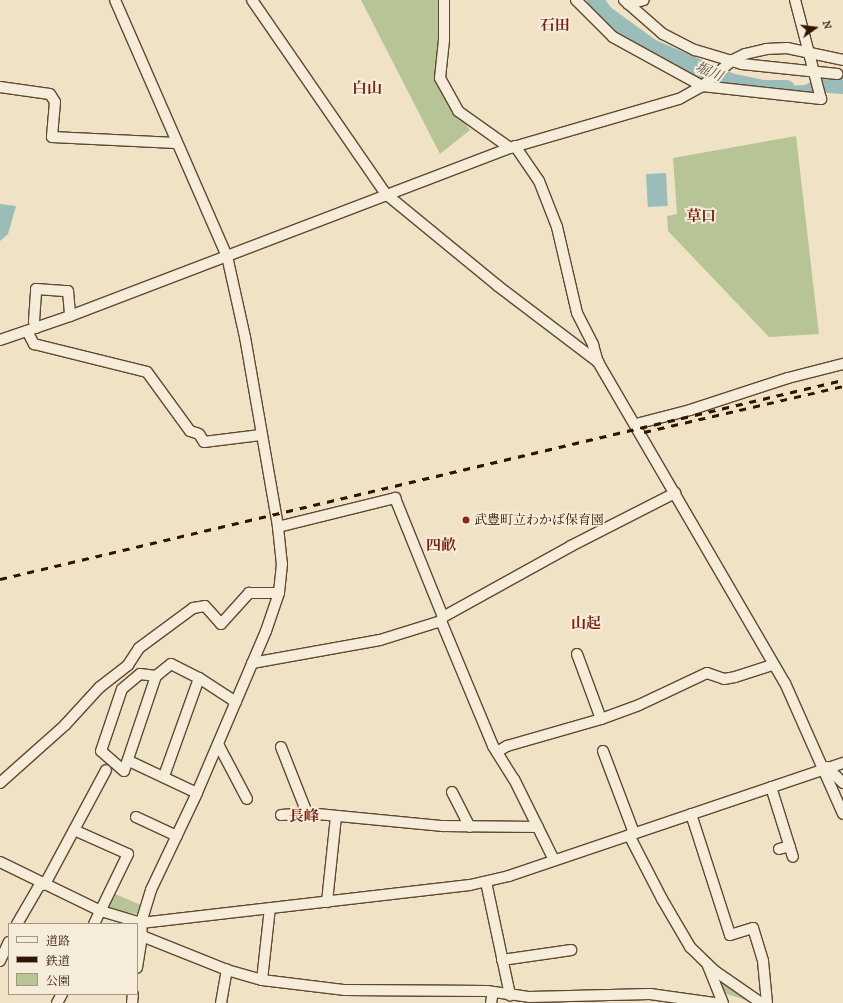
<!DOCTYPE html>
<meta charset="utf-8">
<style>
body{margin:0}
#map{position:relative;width:843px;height:1003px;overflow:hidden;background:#f0e3c5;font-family:"IM FELL French Canon","Noto Serif JP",serif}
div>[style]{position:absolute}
.green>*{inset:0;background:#b7c496}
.water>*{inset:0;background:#9bbdb9;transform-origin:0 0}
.river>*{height:17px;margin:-8.5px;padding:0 8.5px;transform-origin:8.5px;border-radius:8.5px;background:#9bbdb9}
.roads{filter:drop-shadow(1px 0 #5f4831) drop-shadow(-1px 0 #5f4831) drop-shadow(0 1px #5f4831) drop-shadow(0 -1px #5f4831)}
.minor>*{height:10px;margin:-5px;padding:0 5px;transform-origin:5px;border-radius:5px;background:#f5edd9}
.rail>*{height:3px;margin-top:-1.5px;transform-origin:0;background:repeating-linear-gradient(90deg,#2f1400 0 7px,transparent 0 14px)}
.dots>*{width:11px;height:11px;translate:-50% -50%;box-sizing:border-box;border:2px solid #f5edd9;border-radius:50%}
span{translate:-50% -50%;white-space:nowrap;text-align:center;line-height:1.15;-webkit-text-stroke:4px #f5edd9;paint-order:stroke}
.poi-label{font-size:13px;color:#2f1400}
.left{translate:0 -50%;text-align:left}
.water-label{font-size:14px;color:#554f41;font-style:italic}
.quarter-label{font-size:15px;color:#7a1f14;font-weight:700}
.legend{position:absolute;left:8px;top:923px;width:130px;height:72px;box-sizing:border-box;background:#f5edd9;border:1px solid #a69682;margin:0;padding:5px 7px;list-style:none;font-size:12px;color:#2f1400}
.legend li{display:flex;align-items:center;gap:8px;height:20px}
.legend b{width:20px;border:1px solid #a69682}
.north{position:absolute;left:795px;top:8px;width:40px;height:40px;-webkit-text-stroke:3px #f5edd9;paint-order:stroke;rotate:76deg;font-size:11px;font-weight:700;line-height:16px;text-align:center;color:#2f1400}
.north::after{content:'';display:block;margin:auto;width:14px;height:18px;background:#2f1400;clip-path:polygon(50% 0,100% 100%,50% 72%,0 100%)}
</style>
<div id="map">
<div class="green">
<i style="clip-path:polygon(361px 0,441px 0,438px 87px,470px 130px,440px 154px)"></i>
<i style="clip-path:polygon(796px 136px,819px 334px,769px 337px,668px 231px,667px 216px,677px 214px,673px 158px)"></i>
<i style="clip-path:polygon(115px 894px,141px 905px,138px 914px,110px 910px,109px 906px)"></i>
<i style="clip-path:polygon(720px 977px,755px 1003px,724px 993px,718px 980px)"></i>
</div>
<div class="water">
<i style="clip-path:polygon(823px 75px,843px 77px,843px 94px,750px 88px,805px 85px)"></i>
<i style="left:666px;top:173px;width:33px;height:20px;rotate:87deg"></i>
<i style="clip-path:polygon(0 204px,16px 206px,8px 234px,0 241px)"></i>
</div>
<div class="river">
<i style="left:595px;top:0;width:16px;rotate:55deg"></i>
<i style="left:604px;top:13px;width:58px;rotate:35.9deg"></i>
<i style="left:651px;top:47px;width:86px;rotate:23.3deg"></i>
<i style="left:730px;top:81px;width:35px;rotate:12deg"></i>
<i style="left:764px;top:88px;width:22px"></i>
</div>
<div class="roads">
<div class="minor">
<i style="left:115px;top:0;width:279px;rotate:66.4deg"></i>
<i style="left:227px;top:256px;width:83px;rotate:77.5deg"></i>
<i style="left:245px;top:337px;width:193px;rotate:80.1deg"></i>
<i style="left:278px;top:527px;width:37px;rotate:84deg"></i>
<i style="left:282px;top:564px;width:29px;rotate:96deg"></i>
<i style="left:279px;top:593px;width:40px;rotate:108.9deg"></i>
<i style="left:266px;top:631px;width:176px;rotate:113.1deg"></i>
<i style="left:197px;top:793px;width:107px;rotate:115.4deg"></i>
<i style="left:151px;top:890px;width:34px;rotate:107deg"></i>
<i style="left:141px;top:923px;width:13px;rotate:86deg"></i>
<i style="left:142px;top:936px;width:32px;rotate:99deg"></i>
<i style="left:252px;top:0;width:236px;rotate:55.4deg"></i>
<i style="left:386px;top:194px;width:145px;rotate:39.4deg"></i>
<i style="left:498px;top:286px;width:126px;rotate:37.2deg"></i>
<i style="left:444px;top:0;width:40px;rotate:90deg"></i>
<i style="left:444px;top:40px;width:38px;rotate:96deg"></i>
<i style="left:440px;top:78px;width:38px;rotate:61deg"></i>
<i style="left:458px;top:111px;width:64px;rotate:35.4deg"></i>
<i style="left:576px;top:0;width:52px;rotate:45deg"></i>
<i style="left:613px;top:37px;width:102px;rotate:28.8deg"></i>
<i style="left:702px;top:86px;width:120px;rotate:6.2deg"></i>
<i style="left:821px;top:99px;width:102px;rotate:-104.7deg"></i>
<i style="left:624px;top:0;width:52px;rotate:41.1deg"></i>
<i style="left:663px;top:34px;width:36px;rotate:27deg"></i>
<i style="left:695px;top:50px;width:49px;rotate:16.6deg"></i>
<i style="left:742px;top:64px;width:96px;rotate:6deg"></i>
<i style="left:628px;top:4px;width:16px;rotate:-14deg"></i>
<i style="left:0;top:87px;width:50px;rotate:8deg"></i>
<i style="left:50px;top:94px;width:9px;rotate:58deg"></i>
<i style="left:55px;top:102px;width:35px;rotate:95deg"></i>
<i style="left:52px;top:137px;width:124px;rotate:2.8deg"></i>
<i style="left:515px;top:146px;width:42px;rotate:55.6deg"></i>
<i style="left:539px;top:181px;width:49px;rotate:68.6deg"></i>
<i style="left:557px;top:227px;width:88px;rotate:76.9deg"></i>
<i style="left:577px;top:313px;width:36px;rotate:63deg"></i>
<i style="left:593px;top:345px;width:18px;rotate:74deg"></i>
<i style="left:598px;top:362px;width:371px;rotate:59.8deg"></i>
<i style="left:785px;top:683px;width:143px;rotate:66.1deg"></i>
<i style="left:36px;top:328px;width:7px;rotate:-106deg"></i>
<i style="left:34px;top:321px;width:32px;rotate:-86deg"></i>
<i style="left:36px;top:289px;width:32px;rotate:4deg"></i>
<i style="left:68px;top:291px;width:25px;rotate:85deg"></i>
<i style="left:27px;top:331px;width:15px;rotate:62deg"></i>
<i style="left:34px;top:344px;width:116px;rotate:13.9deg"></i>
<i style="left:147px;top:372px;width:73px;rotate:53.9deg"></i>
<i style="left:190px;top:431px;width:9px;rotate:18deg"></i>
<i style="left:199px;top:434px;width:9px;rotate:58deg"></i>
<i style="left:204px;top:442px;width:57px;rotate:-7deg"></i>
<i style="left:0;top:340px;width:74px;rotate:-18.9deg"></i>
<i style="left:70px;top:316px;width:471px;rotate:-20.9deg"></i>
<i style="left:510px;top:148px;width:176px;rotate:-16.2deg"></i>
<i style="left:679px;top:99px;width:26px;rotate:-29deg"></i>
<i style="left:702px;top:86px;width:40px;rotate:-40deg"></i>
<i style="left:733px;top:60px;width:13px;rotate:-27deg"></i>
<i style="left:745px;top:54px;width:22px;rotate:-13deg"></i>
<i style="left:766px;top:49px;width:21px;rotate:-3deg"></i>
<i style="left:787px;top:48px;width:57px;rotate:12.1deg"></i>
<i style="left:636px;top:424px;width:56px;rotate:-14.5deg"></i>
<i style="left:690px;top:410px;width:103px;rotate:-18.1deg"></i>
<i style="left:788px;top:378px;width:57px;rotate:-14.3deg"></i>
<i style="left:278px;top:527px;width:121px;rotate:-13.9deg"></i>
<i style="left:395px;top:498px;width:128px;rotate:68deg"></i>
<i style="left:441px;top:621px;width:135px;rotate:67.4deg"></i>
<i style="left:493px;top:746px;width:39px;rotate:58deg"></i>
<i style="left:514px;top:779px;width:90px;rotate:63.7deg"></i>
<i style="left:577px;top:654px;width:69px;rotate:69.7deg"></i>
<i style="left:252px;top:663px;width:130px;rotate:-10.2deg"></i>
<i style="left:380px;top:640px;width:64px;rotate:-17.3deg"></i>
<i style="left:441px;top:621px;width:4px;rotate:-63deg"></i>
<i style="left:443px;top:617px;width:146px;rotate:-29deg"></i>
<i style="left:571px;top:546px;width:117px;rotate:-27deg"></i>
<i style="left:156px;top:676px;width:100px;rotate:108.6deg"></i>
<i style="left:124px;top:771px;width:30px;rotate:-139deg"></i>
<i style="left:101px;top:751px;width:65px;rotate:-71.3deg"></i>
<i style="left:122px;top:689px;width:23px;rotate:-40deg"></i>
<i style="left:140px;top:674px;width:16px;rotate:7deg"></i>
<i style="left:156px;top:676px;width:19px;rotate:-39deg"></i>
<i style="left:171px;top:664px;width:31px;rotate:27deg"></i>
<i style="left:199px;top:678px;width:44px;rotate:33deg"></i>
<i style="left:218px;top:744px;width:62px;rotate:62.2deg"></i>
<i style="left:281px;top:747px;width:71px;rotate:68.5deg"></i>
<i style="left:603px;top:751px;width:88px;rotate:69.3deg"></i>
<i style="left:497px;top:752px;width:12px;rotate:-31deg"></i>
<i style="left:507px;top:746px;width:98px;rotate:-16deg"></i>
<i style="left:601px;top:719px;width:40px;rotate:-20.2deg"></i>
<i style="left:639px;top:705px;width:75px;rotate:-25.2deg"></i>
<i style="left:707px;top:673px;width:18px;rotate:19deg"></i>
<i style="left:724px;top:679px;width:11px;rotate:-10deg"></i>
<i style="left:735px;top:677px;width:40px;rotate:-18deg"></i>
<i style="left:129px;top:761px;width:75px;rotate:25.2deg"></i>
<i style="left:827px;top:767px;width:23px;rotate:45deg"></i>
<i style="left:164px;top:776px;width:104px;rotate:-70.3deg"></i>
<i style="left:0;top:783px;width:87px;rotate:-41.7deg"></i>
<i style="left:65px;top:725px;width:52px;rotate:-47.4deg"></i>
<i style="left:100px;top:687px;width:36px;rotate:-38deg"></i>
<i style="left:128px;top:665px;width:20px;rotate:-57deg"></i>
<i style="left:139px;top:648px;width:67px;rotate:-36.5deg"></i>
<i style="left:193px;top:608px;width:12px;rotate:-9deg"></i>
<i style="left:205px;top:606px;width:24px;rotate:48deg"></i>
<i style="left:221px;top:624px;width:42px;rotate:-47.9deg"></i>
<i style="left:249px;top:593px;width:30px"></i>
<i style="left:771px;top:787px;width:73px;rotate:72.6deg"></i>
<i style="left:452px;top:792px;width:39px;rotate:63deg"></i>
<i style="left:691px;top:814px;width:127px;rotate:72.1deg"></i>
<i style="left:730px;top:935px;width:24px;rotate:-17deg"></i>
<i style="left:753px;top:928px;width:34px;rotate:73deg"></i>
<i style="left:763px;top:961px;width:42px;rotate:84.6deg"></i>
<i style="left:281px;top:815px;width:26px;rotate:-4deg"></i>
<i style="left:307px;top:813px;width:137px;rotate:5.5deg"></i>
<i style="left:443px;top:826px;width:95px;rotate:0.6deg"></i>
<i style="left:136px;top:817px;width:45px;rotate:24.9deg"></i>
<i style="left:74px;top:830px;width:59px;rotate:24deg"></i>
<i style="left:128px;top:854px;width:78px;rotate:115.9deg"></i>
<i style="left:629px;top:835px;width:72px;rotate:62.7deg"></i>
<i style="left:662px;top:899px;width:56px;rotate:59.7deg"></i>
<i style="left:690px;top:947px;width:35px;rotate:44deg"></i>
<i style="left:715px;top:971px;width:56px;rotate:34.8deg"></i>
<i style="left:779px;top:849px;width:11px;rotate:-15deg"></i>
<i style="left:0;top:862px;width:112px;rotate:25.9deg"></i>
<i style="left:101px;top:911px;width:42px;rotate:16.7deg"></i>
<i style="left:141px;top:923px;width:331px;rotate:-6.6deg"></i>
<i style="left:470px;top:885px;width:40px;rotate:-13deg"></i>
<i style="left:509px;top:876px;width:353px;rotate:-18.7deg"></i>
<i style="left:486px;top:882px;width:116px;rotate:78deg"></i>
<i style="left:327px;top:902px;width:86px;rotate:-84deg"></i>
<i style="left:17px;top:924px;width:44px;rotate:-59.9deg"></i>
<i style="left:39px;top:886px;width:6px;rotate:-18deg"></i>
<i style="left:45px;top:884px;width:129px;rotate:-61.8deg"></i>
<i style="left:142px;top:936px;width:92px;rotate:21.8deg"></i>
<i style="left:227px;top:970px;width:36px;rotate:16deg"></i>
<i style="left:262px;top:980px;width:84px;rotate:6.9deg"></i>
<i style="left:345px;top:990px;width:142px;rotate:0.4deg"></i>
<i style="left:487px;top:991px;width:42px;rotate:8.1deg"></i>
<i style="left:529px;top:997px;width:121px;rotate:-1.4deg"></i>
<i style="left:650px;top:994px;width:65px;rotate:8deg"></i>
<i style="left:502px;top:960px;width:70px;rotate:-8.2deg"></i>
<i style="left:0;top:961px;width:21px;rotate:-65deg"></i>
<i style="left:708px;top:966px;width:40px;rotate:68deg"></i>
<i style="left:262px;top:980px;width:72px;rotate:-83.7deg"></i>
<i style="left:57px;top:1003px;width:10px;rotate:-61deg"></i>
<i style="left:132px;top:1003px;width:9px;rotate:-84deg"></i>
<i style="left:221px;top:1003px;width:34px;rotate:-80deg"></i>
<i style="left:491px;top:1003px;width:11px;rotate:-80deg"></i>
</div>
</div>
<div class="rail">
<i style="left:644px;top:432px;width:204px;rotate:-13deg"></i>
<i style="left:0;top:579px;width:866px;rotate:-13.28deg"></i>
</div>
<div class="dots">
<i style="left:466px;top:520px;background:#8f2418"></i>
</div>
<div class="poi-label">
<span class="left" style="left:474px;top:520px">武豊町立わかば保育園</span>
</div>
<div class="water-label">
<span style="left:709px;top:72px;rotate:23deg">堀川</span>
</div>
<div class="quarter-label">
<span style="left:555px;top:26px">石田</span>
<span style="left:367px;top:89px">白山</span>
<span style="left:701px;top:217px">草口</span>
<span style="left:441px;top:546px">四畝</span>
<span style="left:586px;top:624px">山起</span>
<span style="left:304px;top:817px">長峰</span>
</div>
<ul class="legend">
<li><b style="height:5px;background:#f5edd9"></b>道路</li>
<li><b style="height:5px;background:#2f1400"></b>鉄道</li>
<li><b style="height:11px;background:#b7c496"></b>公園</li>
</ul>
<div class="north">N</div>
</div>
